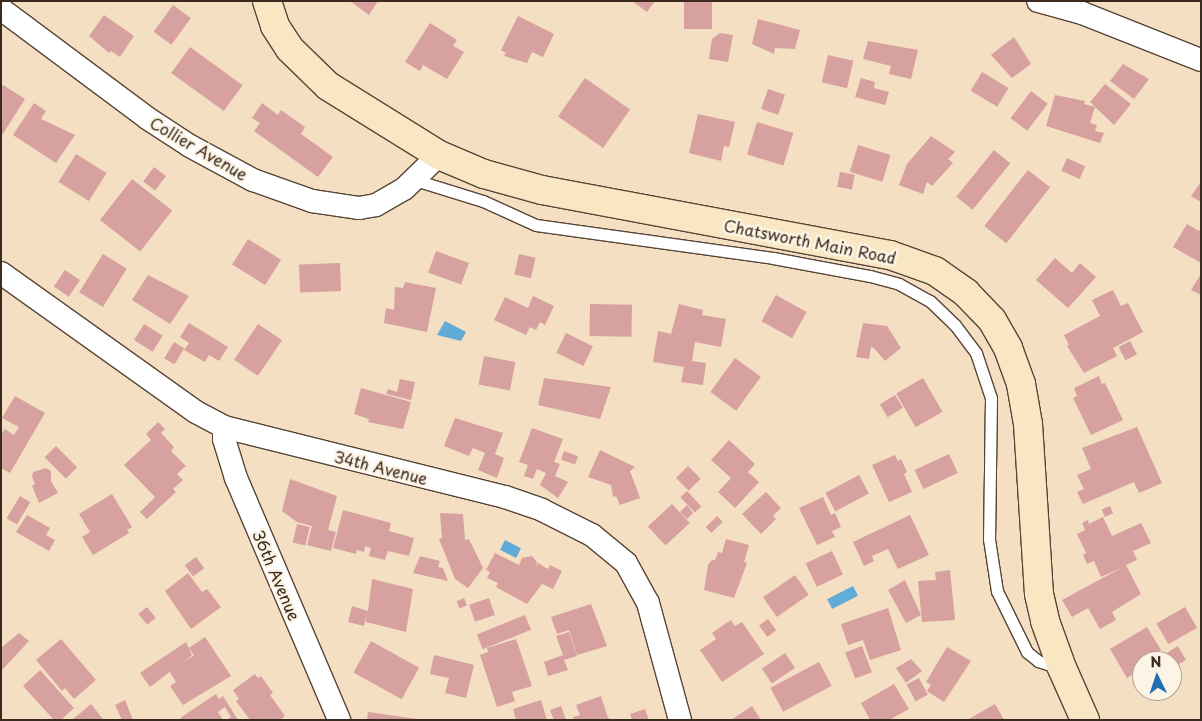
<!DOCTYPE html>
<style>
body{margin:0}
#map{position:relative;width:1202px;height:721px;overflow:hidden;background:#f5dfc2;font-family:"Playpen Sans",sans-serif}
div>[style]{position:absolute}
.water>*{inset:0;background:#60abd8;transform-origin:0 0}
.building>*{inset:0;background:#d6a19f;transform-origin:0 0}
.roads{filter:drop-shadow(1px 0 #574537) drop-shadow(-1px 0 #574537) drop-shadow(0 1px #574537) drop-shadow(0 -1px #574537)}
.lane>*{height:11px;margin:-5.5px;padding:0 5.5px;transform-origin:5.5px;border-radius:5.5px;background:#fff}
.street>*{height:22px;margin:-11px;padding:0 11px;transform-origin:11px;border-radius:11px;background:#fff}
.secondary>*{height:28px;margin:-14px;padding:0 14px;transform-origin:14px;border-radius:14px;background:#f9e7c3}
span{translate:-50% -50%;white-space:nowrap;text-align:center;line-height:1.15;-webkit-text-stroke:5px #fcf5e5;paint-order:stroke}
.street-label{font-size:16px;color:#3b2a1e}
.frame{position:absolute;inset:0;border:2px solid #3b2a1e;pointer-events:none}
.north{position:absolute;left:1132px;top:651px;width:50px;height:50px;box-sizing:border-box;background:#fcf5e5;border:1px solid #afa495;border-radius:50%;rotate:356deg;font-size:14px;font-weight:700;line-height:20px;text-align:center;color:#3b2a1e}
.north::after{content:'';display:block;margin:auto;width:18px;height:22px;background:#1f6fb2;clip-path:polygon(50% 0,100% 100%,50% 72%,0 100%)}
</style>
<div id="map">
<div class="water">
<i style="clip-path:polygon(445px 321px,466px 332px,461px 341px,437px 335px)"></i>
<i style="left:505px;top:540px;width:18px;height:11px;rotate:27deg"></i>
<i style="left:853px;top:586px;width:11px;height:29px;rotate:63deg"></i>
</div>
<div class="building">
<i style="clip-path:polygon(350px 1px,378px 1px,369px 15px)"></i>
<i style="clip-path:polygon(632px 1px,655px 1px,647px 12px)"></i>
<i style="left:684px;top:1px;width:28px;height:28px"></i>
<i style="left:173px;top:5px;width:22px;height:33px;rotate:36deg"></i>
<i style="clip-path:polygon(104px 15px,134px 36px,120px 57px,111px 51px,109px 53px,89px 36px)"></i>
<i style="clip-path:polygon(518px 16px,554px 34px,543px 57px,532px 52px,527px 63px,504px 56px,506px 53px,501px 50px)"></i>
<i style="clip-path:polygon(758px 19px,800px 30px,795px 49px,775px 48px,774px 54px,752px 44px)"></i>
<i style="clip-path:polygon(430px 23px,457px 40px,453px 46px,464px 52px,447px 79px,423px 65px,420px 71px,405px 62px)"></i>
<i style="clip-path:polygon(720px 33px,733px 35px,728px 62px,709px 59px,712px 39px)"></i>
<i style="clip-path:polygon(1014px 37px,1031px 64px,1012px 78px,991px 55px)"></i>
<i style="clip-path:polygon(868px 41px,918px 50px,911px 79px,889px 74px,891px 66px,863px 59px)"></i>
<i style="left:190px;top:47px;width:65px;height:32px;rotate:36deg"></i>
<i style="left:828px;top:55px;width:26px;height:28px;rotate:13deg"></i>
<i style="clip-path:polygon(1123px 64px,1149px 79px,1134px 99px,1110px 81px)"></i>
<i style="left:982px;top:72px;width:31px;height:22px;rotate:31deg"></i>
<i style="left:585px;top:78px;width:55px;height:47px;rotate:35deg"></i>
<i style="clip-path:polygon(861px 78px,875px 82px,874px 88px,889px 92px,885px 105px,855px 97px)"></i>
<i style="clip-path:polygon(1105px 84px,1131px 104px,1114px 125px,1090px 102px)"></i>
<i style="clip-path:polygon(3px 85px,25px 99px,1px 137px,1px 88px)"></i>
<i style="left:768px;top:89px;width:18px;height:21px;rotate:19deg"></i>
<i style="left:1031px;top:91px;width:21px;height:34px;rotate:37deg"></i>
<i style="clip-path:polygon(1055px 95px,1085px 101px,1084px 104px,1095px 107px,1090px 123px,1097px 125px,1095px 131px,1104px 133px,1100px 143px,1046px 126px)"></i>
<i style="clip-path:polygon(34px 103px,46px 111px,41px 119px,75px 135px,56px 163px,13px 135px)"></i>
<i style="clip-path:polygon(262px 103px,278px 115px,281px 110px,305px 127px,301px 134px,333px 157px,318px 177px,254px 131px,260px 123px,252px 118px)"></i>
<i style="clip-path:polygon(698px 114px,735px 122px,729px 147px,724px 146px,721px 161px,689px 153px)"></i>
<i style="left:757px;top:122px;width:38px;height:34px;rotate:17deg"></i>
<i style="clip-path:polygon(931px 136px,955px 152px,948px 159px,953px 163px,932px 186px,927px 182px,923px 194px,899px 185px,907px 164px)"></i>
<i style="left:858px;top:145px;width:34px;height:28px;rotate:17deg"></i>
<i style="left:994px;top:150px;width:21px;height:60px;rotate:39deg"></i>
<i style="left:76px;top:154px;width:36px;height:33px;rotate:32deg"></i>
<i style="left:1067px;top:158px;width:20px;height:14px;rotate:24deg"></i>
<i style="left:154px;top:167px;width:15px;height:18px;rotate:37deg"></i>
<i style="left:1028px;top:170px;width:28px;height:71px;rotate:38deg"></i>
<i style="left:840px;top:172px;width:15px;height:15px;rotate:11deg"></i>
<i style="left:132px;top:179px;width:51px;height:52px;rotate:38deg"></i>
<i style="clip-path:polygon(1201px 182px,1201px 202px,1191px 196px)"></i>
<i style="clip-path:polygon(1187px 224px,1199px 231px,1201px 228px,1201px 263px,1173px 247px)"></i>
<i style="left:248px;top:239px;width:39px;height:30px;rotate:32deg"></i>
<i style="left:436px;top:251px;width:35px;height:23px;rotate:20deg"></i>
<i style="left:103px;top:254px;width:28px;height:45px;rotate:32deg"></i>
<i style="left:519px;top:254px;width:17px;height:21px;rotate:13deg"></i>
<i style="clip-path:polygon(1055px 258px,1072px 273px,1080px 263px,1096px 277px,1068px 308px,1036px 280px)"></i>
<i style="left:340px;top:263px;width:28px;height:41px;rotate:88deg"></i>
<i style="left:65px;top:270px;width:18px;height:20px;rotate:34deg"></i>
<i style="clip-path:polygon(1201px 274px,1201px 295px,1191px 290px)"></i>
<i style="clip-path:polygon(148px 275px,189px 296px,170px 324px,132px 300px)"></i>
<i style="clip-path:polygon(405px 282px,436px 288px,427px 332px,384px 323px,386px 308px,394px 310px,395px 287px,403px 288px)"></i>
<i style="clip-path:polygon(1113px 290px,1121px 306px,1128px 303px,1143px 332px,1113px 348px,1117px 356px,1084px 373px,1067px 346px,1069px 345px,1064px 335px,1100px 316px,1092px 300px)"></i>
<i style="left:776px;top:295px;width:35px;height:30px;rotate:29deg"></i>
<i style="clip-path:polygon(533px 296px,554px 306px,545px 325px,540px 322px,536px 330px,530px 327px,526px 335px,494px 320px,505px 297px,528px 308px)"></i>
<i style="left:590px;top:304px;width:42px;height:32px;rotate:1deg"></i>
<i style="clip-path:polygon(679px 304px,703px 310px,702px 315px,726px 319px,721px 347px,695px 342px,692px 361px,706px 363px,703px 385px,681px 382px,684px 367px,653px 362px,658px 331px,671px 334px)"></i>
<i style="clip-path:polygon(189px 323px,228px 347px,219px 361px,209px 355px,205px 362px,184px 350px,189px 343px,180px 337px)"></i>
<i style="clip-path:polygon(863px 323px,887px 326px,901px 348px,885px 361px,874px 348px,871px 347px,869px 359px,856px 357px)"></i>
<i style="left:144px;top:324px;width:22px;height:19px;rotate:32deg"></i>
<i style="left:258px;top:324px;width:29px;height:43px;rotate:34deg"></i>
<i style="left:566px;top:333px;width:30px;height:22px;rotate:26deg"></i>
<i style="left:1130px;top:341px;width:15px;height:13px;rotate:62deg"></i>
<i style="left:174px;top:342px;width:12px;height:19px;rotate:31deg"></i>
<i style="left:484px;top:356px;width:32px;height:29px;rotate:11deg"></i>
<i style="left:735px;top:358px;width:32px;height:42px;rotate:36deg"></i>
<i style="clip-path:polygon(1099px 376px,1102px 384px,1105px 383px,1123px 420px,1091px 435px,1073px 398px,1077px 396px,1074px 388px)"></i>
<i style="clip-path:polygon(544px 378px,611px 387px,600px 419px,538px 405px)"></i>
<i style="left:923px;top:378px;width:39px;height:31px;rotate:60deg"></i>
<i style="clip-path:polygon(400px 379px,415px 382px,411px 400px,386px 394px,388px 389px,397px 392px)"></i>
<i style="clip-path:polygon(361px 388px,411px 402px,403px 429px,368px 422px,369px 419px,354px 414px)"></i>
<i style="left:895px;top:395px;width:15px;height:18px;rotate:58deg"></i>
<i style="clip-path:polygon(15px 396px,45px 413px,10px 473px,1px 468px,1px 435px,5px 429px,14px 435px,19px 427px,2px 418px)"></i>
<i style="clip-path:polygon(455px 418px,503px 433px,495px 454px,504px 458px,497px 478px,478px 470px,485px 453px,473px 448px,469px 456px,444px 446px)"></i>
<i style="clip-path:polygon(158px 422px,165px 429px,161px 433px,174px 447px,171px 451px,186px 466px,177px 474px,183px 480px,173px 489px,176px 492px,147px 519px,140px 512px,155px 497px,124px 465px,151px 440px,146px 434px)"></i>
<i style="clip-path:polygon(1137px 427px,1162px 483px,1139px 493px,1134px 482px,1083px 504px,1077px 492px,1084px 489px,1077px 475px,1091px 469px,1082px 448px)"></i>
<i style="clip-path:polygon(532px 428px,563px 439px,554px 462px,560px 464px,555px 476px,568px 482px,558px 498px,540px 485px,546px 473px,537px 469px,533px 479px,524px 476px,528px 465px,519px 462px)"></i>
<i style="clip-path:polygon(729px 440px,755px 464px,748px 472px,759px 482px,735px 508px,718px 492px,731px 478px,711px 460px)"></i>
<i style="left:56px;top:446px;width:30px;height:16px;rotate:45deg"></i>
<i style="clip-path:polygon(600px 450px,635px 467px,630px 471px,640px 498px,620px 505px,616px 496px,613px 497px,611px 485px,588px 477px)"></i>
<i style="left:564px;top:451px;width:15px;height:9px;rotate:20deg"></i>
<i style="left:949px;top:454px;width:21px;height:38px;rotate:65deg"></i>
<i style="clip-path:polygon(895px 455px,898px 461px,901px 459px,907px 472px,904px 474px,912px 492px,889px 502px,872px 465px)"></i>
<i style="left:688px;top:466px;width:18px;height:17px;rotate:45deg"></i>
<i style="clip-path:polygon(46px 468px,51px 471px,51px 481px,58px 493px,39px 503px,32px 486px,35px 484px,32px 477px,33px 472px)"></i>
<i style="left:859px;top:475px;width:21px;height:38px;rotate:62deg"></i>
<i style="clip-path:polygon(290px 479px,337px 496px,328px 530px,336px 532px,331px 551px,307px 545px,312px 526px,297px 522px,282px 511px)"></i>
<i style="left:687px;top:491px;width:21px;height:9px;rotate:47deg"></i>
<i style="clip-path:polygon(766px 492px,781px 508px,773px 516px,776px 519px,761px 534px,742px 514px)"></i>
<i style="clip-path:polygon(112px 494px,132px 527px,127px 530px,129px 533px,93px 555px,82px 537px,90px 532px,79px 514px)"></i>
<i style="left:20px;top:496px;width:12px;height:26px;rotate:31deg"></i>
<i style="clip-path:polygon(823px 497px,831px 515px,835px 513px,841px 527px,832px 531px,835px 537px,817px 545px,799px 508px)"></i>
<i style="left:672px;top:504px;width:26px;height:33px;rotate:47deg"></i>
<i style="clip-path:polygon(687px 505px,693px 513px,687px 519px,680px 512px)"></i>
<i style="left:1110px;top:506px;width:8px;height:9px;rotate:67deg"></i>
<i style="clip-path:polygon(343px 510px,391px 523px,389px 531px,414px 538px,409px 556px,388px 551px,385px 560px,369px 556px,371px 548px,365px 546px,364px 552px,357px 550px,356px 554px,333px 548px)"></i>
<i style="clip-path:polygon(440px 513px,463px 514px,465px 540px,469px 539px,483px 568px,468px 588px,455px 579px,439px 539px,442px 538px)"></i>
<i style="clip-path:polygon(27px 515px,50px 528px,46px 535px,55px 540px,49px 551px,16px 532px)"></i>
<i style="clip-path:polygon(910px 515px,929px 555px,898px 569px,888px 549px,872px 556px,874px 561px,864px 566px,853px 542px)"></i>
<i style="left:717px;top:516px;width:8px;height:16px;rotate:45deg"></i>
<i style="clip-path:polygon(1103px 517px,1112px 536px,1141px 523px,1151px 543px,1133px 551px,1137px 560px,1126px 565px,1141px 594px,1112px 612px,1116px 620px,1100px 629px,1088px 608px,1072px 617px,1062px 600px,1123px 567px,1101px 577px,1094px 561px,1087px 564px,1083px 555px,1086px 553px,1077px 534px,1085px 530px,1082px 523px,1088px 520px,1089px 524px)"></i>
<i style="left:297px;top:524px;width:13px;height:19px;rotate:13deg"></i>
<i style="clip-path:polygon(726px 539px,749px 545px,744px 562px,747px 563px,734px 598px,704px 590px,708px 565px,712px 560px,715px 560px,718px 552px,722px 553px)"></i>
<i style="left:832px;top:551px;width:26px;height:29px;rotate:65deg"></i>
<i style="clip-path:polygon(495px 553px,519px 565px,522px 558px,532px 556px,537px 562px,536px 567px,538px 563px,548px 569px,550px 565px,562px 571px,553px 589px,542px 584px,527px 604px,496px 587px,498px 583px,487px 578px,490px 572px,486px 570px)"></i>
<i style="clip-path:polygon(420px 556px,440px 561px,438px 567px,443px 568px,448px 581px,413px 573px)"></i>
<i style="left:196px;top:557px;width:14px;height:14px;rotate:54deg"></i>
<i style="clip-path:polygon(950px 570px,955px 620px,922px 622px,918px 581px,936px 580px,935px 572px)"></i>
<i style="clip-path:polygon(188px 573px,202px 592px,207px 589px,221px 607px,191px 629px,165px 591px)"></i>
<i style="left:795px;top:575px;width:24px;height:39px;rotate:55deg"></i>
<i style="clip-path:polygon(372px 579px,413px 589px,406px 632px,366px 622px,366px 617px,364px 626px,348px 622px,352px 606px,368px 611px)"></i>
<i style="clip-path:polygon(905px 580px,921px 615px,906px 623px,888px 590px)"></i>
<i style="left:464px;top:598px;width:8px;height:8px;rotate:67deg"></i>
<i style="left:489px;top:598px;width:18px;height:21px;rotate:71deg"></i>
<i style="clip-path:polygon(591px 604px,607px 646px,577px 655px,569px 630px,557px 634px,551px 617px)"></i>
<i style="left:147px;top:607px;width:14px;height:11px;rotate:51deg"></i>
<i style="left:1185px;top:607px;width:24px;height:33px;rotate:60deg"></i>
<i style="clip-path:polygon(888px 608px,901px 650px,870px 660px,863px 640px,848px 645px,841px 624px)"></i>
<i style="left:525px;top:615px;width:16px;height:52px;rotate:68deg"></i>
<i style="left:768px;top:619px;width:14px;height:11px;rotate:54deg"></i>
<i style="clip-path:polygon(731px 620px,735px 626px,742px 622px,764px 654px,722px 682px,700px 650px,716px 639px,712px 633px)"></i>
<i style="clip-path:polygon(1147px 627px,1161px 650px,1133px 667px,1136px 672px,1127px 678px,1110px 649px)"></i>
<i style="clip-path:polygon(569px 632px,577px 656px,564px 660px,568px 670px,548px 676px,544px 662px,563px 655px,556px 636px)"></i>
<i style="clip-path:polygon(19px 633px,29px 641px,2px 670px,1px 648px)"></i>
<i style="clip-path:polygon(205px 637px,231px 676px,183px 705px,170px 686px,176px 682px,169px 671px,194px 655px,189px 648px)"></i>
<i style="clip-path:polygon(61px 639px,96px 680px,74px 699px,65px 688px,62px 691px,36px 660px)"></i>
<i style="clip-path:polygon(516px 639px,532px 686px,512px 692px,515px 701px,497px 707px,480px 655px,488px 652px,487px 648px)"></i>
<i style="left:371px;top:641px;width:55px;height:36px;rotate:29deg"></i>
<i style="clip-path:polygon(186px 642px,192px 655px,150px 687px,140px 673px)"></i>
<i style="left:862px;top:646px;width:28px;height:18px;rotate:69deg"></i>
<i style="clip-path:polygon(1178px 646px,1186px 660px,1172px 668px,1172px 661px,1165px 661px,1162px 656px)"></i>
<i style="clip-path:polygon(947px 647px,971px 661px,944px 702px,927px 691px,931px 685px,926px 682px)"></i>
<i style="left:785px;top:653px;width:18px;height:28px;rotate:56deg"></i>
<i style="clip-path:polygon(434px 655px,474px 665px,466px 698px,445px 693px,449px 678px,430px 674px)"></i>
<i style="clip-path:polygon(911px 659px,922px 671px,906px 683px,896px 668px)"></i>
<i style="left:819px;top:662px;width:27px;height:55px;rotate:62deg"></i>
<i style="clip-path:polygon(40px 670px,74px 708px,61px 720px,54px 720px,23px 686px)"></i>
<i style="clip-path:polygon(255px 674px,258px 678px,261px 676px,273px 693px,270px 695px,285px 716px,280px 720px,250px 720px,236px 701px,239px 699px,233px 690px)"></i>
<i style="left:919px;top:678px;width:19px;height:14px;rotate:62deg"></i>
<i style="clip-path:polygon(894px 684px,909px 709px,889px 720px,870px 720px,861px 703px)"></i>
<i style="clip-path:polygon(216px 694px,219px 699px,223px 696px,238px 720px,226px 720px,231px 717px,225px 707px,218px 712px,223px 720px,182px 720px,180px 718px)"></i>
<i style="clip-path:polygon(601px 696px,608px 718px,613px 720px,574px 720px,573px 717px,580px 715px,576px 705px)"></i>
<i style="clip-path:polygon(125px 700px,133px 720px,122px 720px,115px 705px)"></i>
<i style="clip-path:polygon(541px 700px,547px 720px,516px 720px,513px 709px)"></i>
<i style="clip-path:polygon(91px 704px,103px 719px,72px 720px)"></i>
<i style="clip-path:polygon(995px 704px,1004px 720px,967px 720px)"></i>
<i style="clip-path:polygon(561px 706px,566px 720px,554px 720px,550px 710px)"></i>
<i style="clip-path:polygon(752px 706px,761px 720px,731px 720px)"></i>
<i style="clip-path:polygon(645px 709px,649px 720px,632px 720px,630px 714px)"></i>
<i style="clip-path:polygon(368px 712px,417px 719px,417px 720px,367px 720px)"></i>
</div>
<div class="roads">
<div class="lane">
<i style="left:415px;top:180px;width:71px;rotate:17.2deg"></i>
<i style="left:483px;top:201px;width:58px;rotate:24.4deg"></i>
<i style="left:536px;top:225px;width:239px;rotate:7.9deg"></i>
<i style="left:773px;top:258px;width:99px;rotate:10.5deg"></i>
<i style="left:870px;top:276px;width:30px;rotate:15deg"></i>
<i style="left:899px;top:284px;width:35px;rotate:29deg"></i>
<i style="left:930px;top:301px;width:35px;rotate:44deg"></i>
<i style="left:955px;top:325px;width:35px;rotate:53deg"></i>
<i style="left:976px;top:353px;width:47px;rotate:71.6deg"></i>
<i style="left:991px;top:398px;width:141px;rotate:90.8deg"></i>
<i style="left:989px;top:539px;width:53px;rotate:81.3deg"></i>
<i style="left:997px;top:591px;width:68px;rotate:63.8deg"></i>
<i style="left:1027px;top:652px;width:14px;rotate:39deg"></i>
<i style="left:1038px;top:661px;width:23px;rotate:18deg"></i>
</div>
<div class="street">
<i style="left:1038px;top:1px;width:46px;rotate:15.3deg"></i>
<i style="left:1082px;top:13px;width:128px;rotate:21.6deg"></i>
<i style="left:1px;top:9px;width:182px;rotate:36.7deg"></i>
<i style="left:147px;top:118px;width:51px;rotate:33.1deg"></i>
<i style="left:190px;top:146px;width:72px;rotate:28.4deg"></i>
<i style="left:253px;top:180px;width:63px;rotate:19.6deg"></i>
<i style="left:312px;top:201px;width:48px;rotate:8.5deg"></i>
<i style="left:359px;top:208px;width:17px;rotate:-10deg"></i>
<i style="left:376px;top:205px;width:32px;rotate:-30deg"></i>
<i style="left:404px;top:189px;width:49px;rotate:-44.2deg"></i>
<i style="left:1px;top:273px;width:239px;rotate:35.5deg"></i>
<i style="left:196px;top:412px;width:32px;rotate:28deg"></i>
<i style="left:224px;top:427px;width:290px;rotate:14deg"></i>
<i style="left:505px;top:497px;width:39px;rotate:19deg"></i>
<i style="left:542px;top:510px;width:56px;rotate:26.6deg"></i>
<i style="left:592px;top:535px;width:44px;rotate:39.5deg"></i>
<i style="left:626px;top:563px;width:46px;rotate:61.2deg"></i>
<i style="left:648px;top:603px;width:121px;rotate:74.7deg"></i>
<i style="left:224px;top:427px;width:12px;rotate:90deg"></i>
<i style="left:224px;top:439px;width:41px;rotate:72.9deg"></i>
<i style="left:236px;top:478px;width:263px;rotate:66.9deg"></i>
</div>
<div class="secondary">
<i style="left:267px;top:1px;width:26px;rotate:72deg"></i>
<i style="left:275px;top:26px;width:27px;rotate:57deg"></i>
<i style="left:290px;top:49px;width:53px;rotate:44.2deg"></i>
<i style="left:328px;top:86px;width:131px;rotate:31.9deg"></i>
<i style="left:439px;top:155px;width:49px;rotate:22.9deg"></i>
<i style="left:484px;top:174px;width:60px;rotate:15.4deg"></i>
<i style="left:542px;top:190px;width:354px;rotate:10.6deg"></i>
<i style="left:890px;top:255px;width:48px;rotate:19.6deg"></i>
<i style="left:935px;top:271px;width:38px;rotate:35deg"></i>
<i style="left:966px;top:293px;width:37px;rotate:46deg"></i>
<i style="left:992px;top:320px;width:32px;rotate:60deg"></i>
<i style="left:1008px;top:348px;width:38px;rotate:70deg"></i>
<i style="left:1021px;top:384px;width:41px;rotate:80.1deg"></i>
<i style="left:1028px;top:424px;width:170px;rotate:86.3deg"></i>
<i style="left:1039px;top:594px;width:28px;rotate:77deg"></i>
<i style="left:1045px;top:621px;width:50px;rotate:70.1deg"></i>
<i style="left:1062px;top:668px;width:57px;rotate:66.1deg"></i>
</div>
</div>
<div class="street-label">
<span style="left:199px;top:148px;rotate:30deg">Collier Avenue</span>
<span style="left:810px;top:241px;rotate:11deg">Chatsworth Main Road</span>
<span style="left:381px;top:467px;rotate:14deg">34th Avenue</span>
<span style="left:277px;top:575px;rotate:67deg">36th Avenue</span>
</div>
<div class="frame"></div>
<div class="north">N</div>
</div>
